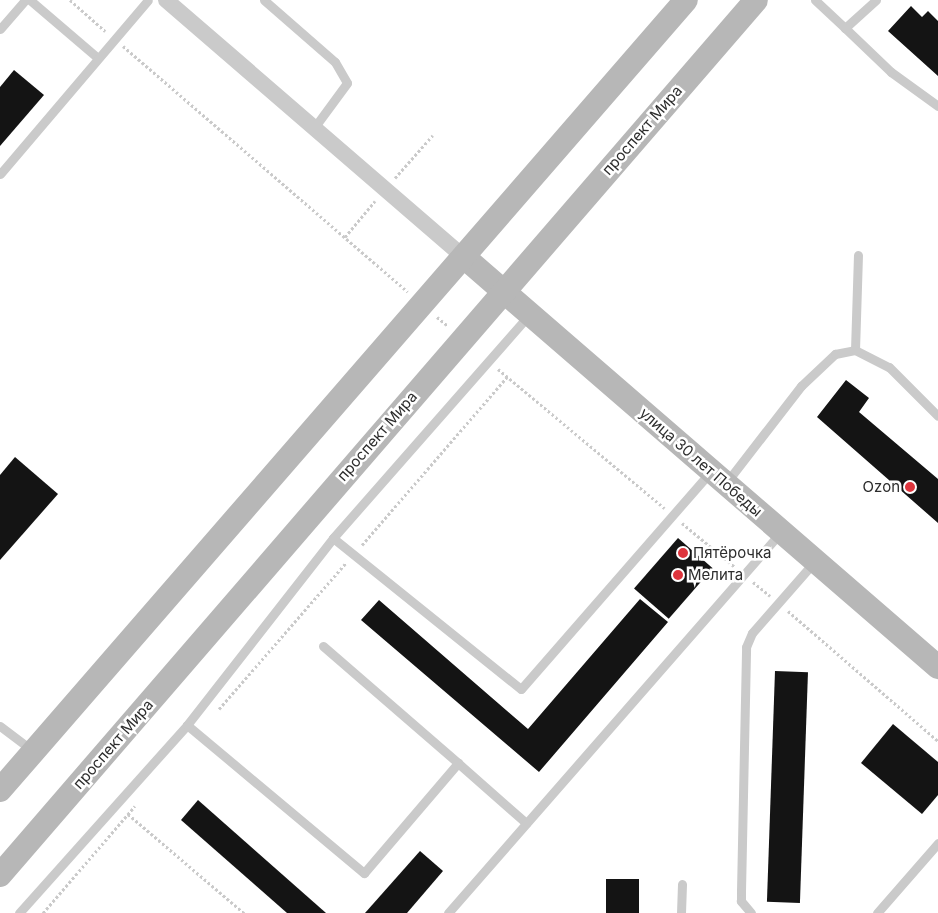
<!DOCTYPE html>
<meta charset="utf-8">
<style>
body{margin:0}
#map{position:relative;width:938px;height:913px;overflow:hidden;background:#fff;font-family:Inter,sans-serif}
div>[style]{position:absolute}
.building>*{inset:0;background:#141414;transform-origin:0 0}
.path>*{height:3px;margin-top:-1.5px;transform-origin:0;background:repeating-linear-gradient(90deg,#cacaca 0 2.5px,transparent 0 5px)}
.lane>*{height:9px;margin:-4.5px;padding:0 4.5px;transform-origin:4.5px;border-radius:4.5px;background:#cacaca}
.street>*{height:16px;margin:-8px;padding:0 8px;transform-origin:8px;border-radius:8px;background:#cacaca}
.secondary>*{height:24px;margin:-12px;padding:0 12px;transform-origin:12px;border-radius:12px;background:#b7b7b7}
.dots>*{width:14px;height:14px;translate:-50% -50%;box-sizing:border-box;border:2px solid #fff;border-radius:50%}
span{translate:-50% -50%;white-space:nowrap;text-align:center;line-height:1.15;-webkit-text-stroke:5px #fff;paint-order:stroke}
.street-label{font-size:15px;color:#2d2d2d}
.poi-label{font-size:15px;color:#2d2d2d}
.right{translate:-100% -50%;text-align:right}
.left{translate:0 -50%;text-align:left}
</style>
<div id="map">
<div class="building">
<i style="clip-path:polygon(911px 6px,922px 17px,928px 11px,938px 21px,938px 76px,888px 31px)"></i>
<i style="clip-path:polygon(14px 70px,44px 95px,0 146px,0 87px)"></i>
<i style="clip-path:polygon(846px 380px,869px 398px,859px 412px,938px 479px,938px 523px,817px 417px)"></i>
<i style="clip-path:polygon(15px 457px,58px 494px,0 560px,0 475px)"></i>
<i style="left:678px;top:538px;width:46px;height:67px;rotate:41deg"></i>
<i style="clip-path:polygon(640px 599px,668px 622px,539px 772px,361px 620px,379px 600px,528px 729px)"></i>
<i style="left:775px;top:671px;width:33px;height:231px;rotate:2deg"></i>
<i style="clip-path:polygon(893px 724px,938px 762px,938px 795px,922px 814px,861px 763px)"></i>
<i style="clip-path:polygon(198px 800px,326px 913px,287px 913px,181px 820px)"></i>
<i style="clip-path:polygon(420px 851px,443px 871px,407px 913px,365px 913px)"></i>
<i style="left:606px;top:879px;width:33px;height:34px"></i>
</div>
<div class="path">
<i style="left:70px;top:0;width:47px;rotate:41.5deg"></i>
<i style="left:123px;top:46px;width:376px;rotate:40.8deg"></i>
<i style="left:395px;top:178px;width:57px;rotate:-48.5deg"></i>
<i style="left:345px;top:237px;width:47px;rotate:-50.2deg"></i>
<i style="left:437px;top:317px;width:14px;rotate:39deg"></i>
<i style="left:498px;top:369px;width:217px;rotate:39.9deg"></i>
<i style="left:682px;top:523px;width:69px;rotate:39.7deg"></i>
<i style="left:362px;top:545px;width:222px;rotate:-49.2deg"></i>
<i style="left:753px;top:582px;width:22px;rotate:39deg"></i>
<i style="left:788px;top:611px;width:198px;rotate:40.9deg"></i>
<i style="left:219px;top:709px;width:194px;rotate:-49deg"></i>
<i style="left:128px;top:814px;width:153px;rotate:40.5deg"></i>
<i style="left:43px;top:913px;width:141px;rotate:-49.3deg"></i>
</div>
<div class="lane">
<i style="left:30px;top:0;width:89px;rotate:40.5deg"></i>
<i style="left:264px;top:0;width:94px;rotate:41.1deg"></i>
<i style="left:335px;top:62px;width:24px;rotate:60deg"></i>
<i style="left:347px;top:83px;width:56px;rotate:126.3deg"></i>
<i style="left:815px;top:0;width:41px;rotate:43deg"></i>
<i style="left:876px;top:0;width:42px;rotate:137.9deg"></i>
<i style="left:845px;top:28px;width:64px;rotate:43.7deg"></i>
<i style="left:891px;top:72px;width:58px;rotate:35.9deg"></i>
<i style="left:0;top:29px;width:38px;rotate:-49deg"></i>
<i style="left:0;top:174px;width:228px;rotate:-49.6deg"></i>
<i style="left:855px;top:350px;width:95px;rotate:-88.2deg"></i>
<i style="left:726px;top:483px;width:123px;rotate:-52.3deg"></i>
<i style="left:801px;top:386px;width:47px;rotate:-43.3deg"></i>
<i style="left:835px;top:354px;width:20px;rotate:-11deg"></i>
<i style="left:855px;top:350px;width:38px;rotate:27deg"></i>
<i style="left:889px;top:367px;width:69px;rotate:45deg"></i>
<i style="left:333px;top:538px;width:241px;rotate:38.8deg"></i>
<i style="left:521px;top:689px;width:288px;rotate:-48.9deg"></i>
<i style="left:323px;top:646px;width:179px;rotate:40.9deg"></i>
<i style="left:187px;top:725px;width:231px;rotate:39.9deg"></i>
<i style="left:364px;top:873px;width:145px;rotate:-49.5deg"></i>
<i style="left:458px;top:763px;width:91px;rotate:41.4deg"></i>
<i style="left:0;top:726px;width:41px;rotate:37.1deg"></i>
<i style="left:19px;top:913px;width:252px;rotate:-48.2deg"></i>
<i style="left:187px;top:725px;width:237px;rotate:-52deg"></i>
<i style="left:333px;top:538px;width:298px;rotate:-48.7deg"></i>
<i style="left:448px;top:913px;width:506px;rotate:-48.85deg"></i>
<i style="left:681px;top:913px;width:29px;rotate:-88deg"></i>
<i style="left:751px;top:913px;width:16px;rotate:-130deg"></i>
<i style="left:741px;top:901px;width:10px;rotate:-90deg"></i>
<i style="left:741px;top:891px;width:244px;rotate:-88.8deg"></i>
<i style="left:746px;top:647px;width:15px;rotate:-67deg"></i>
<i style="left:752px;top:633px;width:96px;rotate:-48.8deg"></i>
<i style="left:877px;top:913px;width:93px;rotate:-48.9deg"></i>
</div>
<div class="street">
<i style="left:166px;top:0;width:394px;rotate:40.8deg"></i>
</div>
<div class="secondary">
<i style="left:464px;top:257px;width:627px;rotate:40.86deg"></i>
<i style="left:0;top:790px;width:1046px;rotate:-49.03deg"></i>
<i style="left:0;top:875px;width:1156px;rotate:-49.17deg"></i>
</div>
<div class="dots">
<i style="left:910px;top:487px;background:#de353d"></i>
<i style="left:683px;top:553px;background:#de353d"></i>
<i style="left:678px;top:575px;background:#de353d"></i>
</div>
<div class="street-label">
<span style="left:642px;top:130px;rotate:-49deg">проспект Мира</span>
<span style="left:377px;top:436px;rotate:-49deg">проспект Мира</span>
<span style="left:701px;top:462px;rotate:41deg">улица 30 лет Победы</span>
<span style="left:113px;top:744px;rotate:-49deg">проспект Мира</span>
</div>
<div class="poi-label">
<span class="right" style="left:900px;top:487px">Ozon</span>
<span class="left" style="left:693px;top:553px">Пятёрочка</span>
<span class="left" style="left:688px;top:575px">Мелита</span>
</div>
</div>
